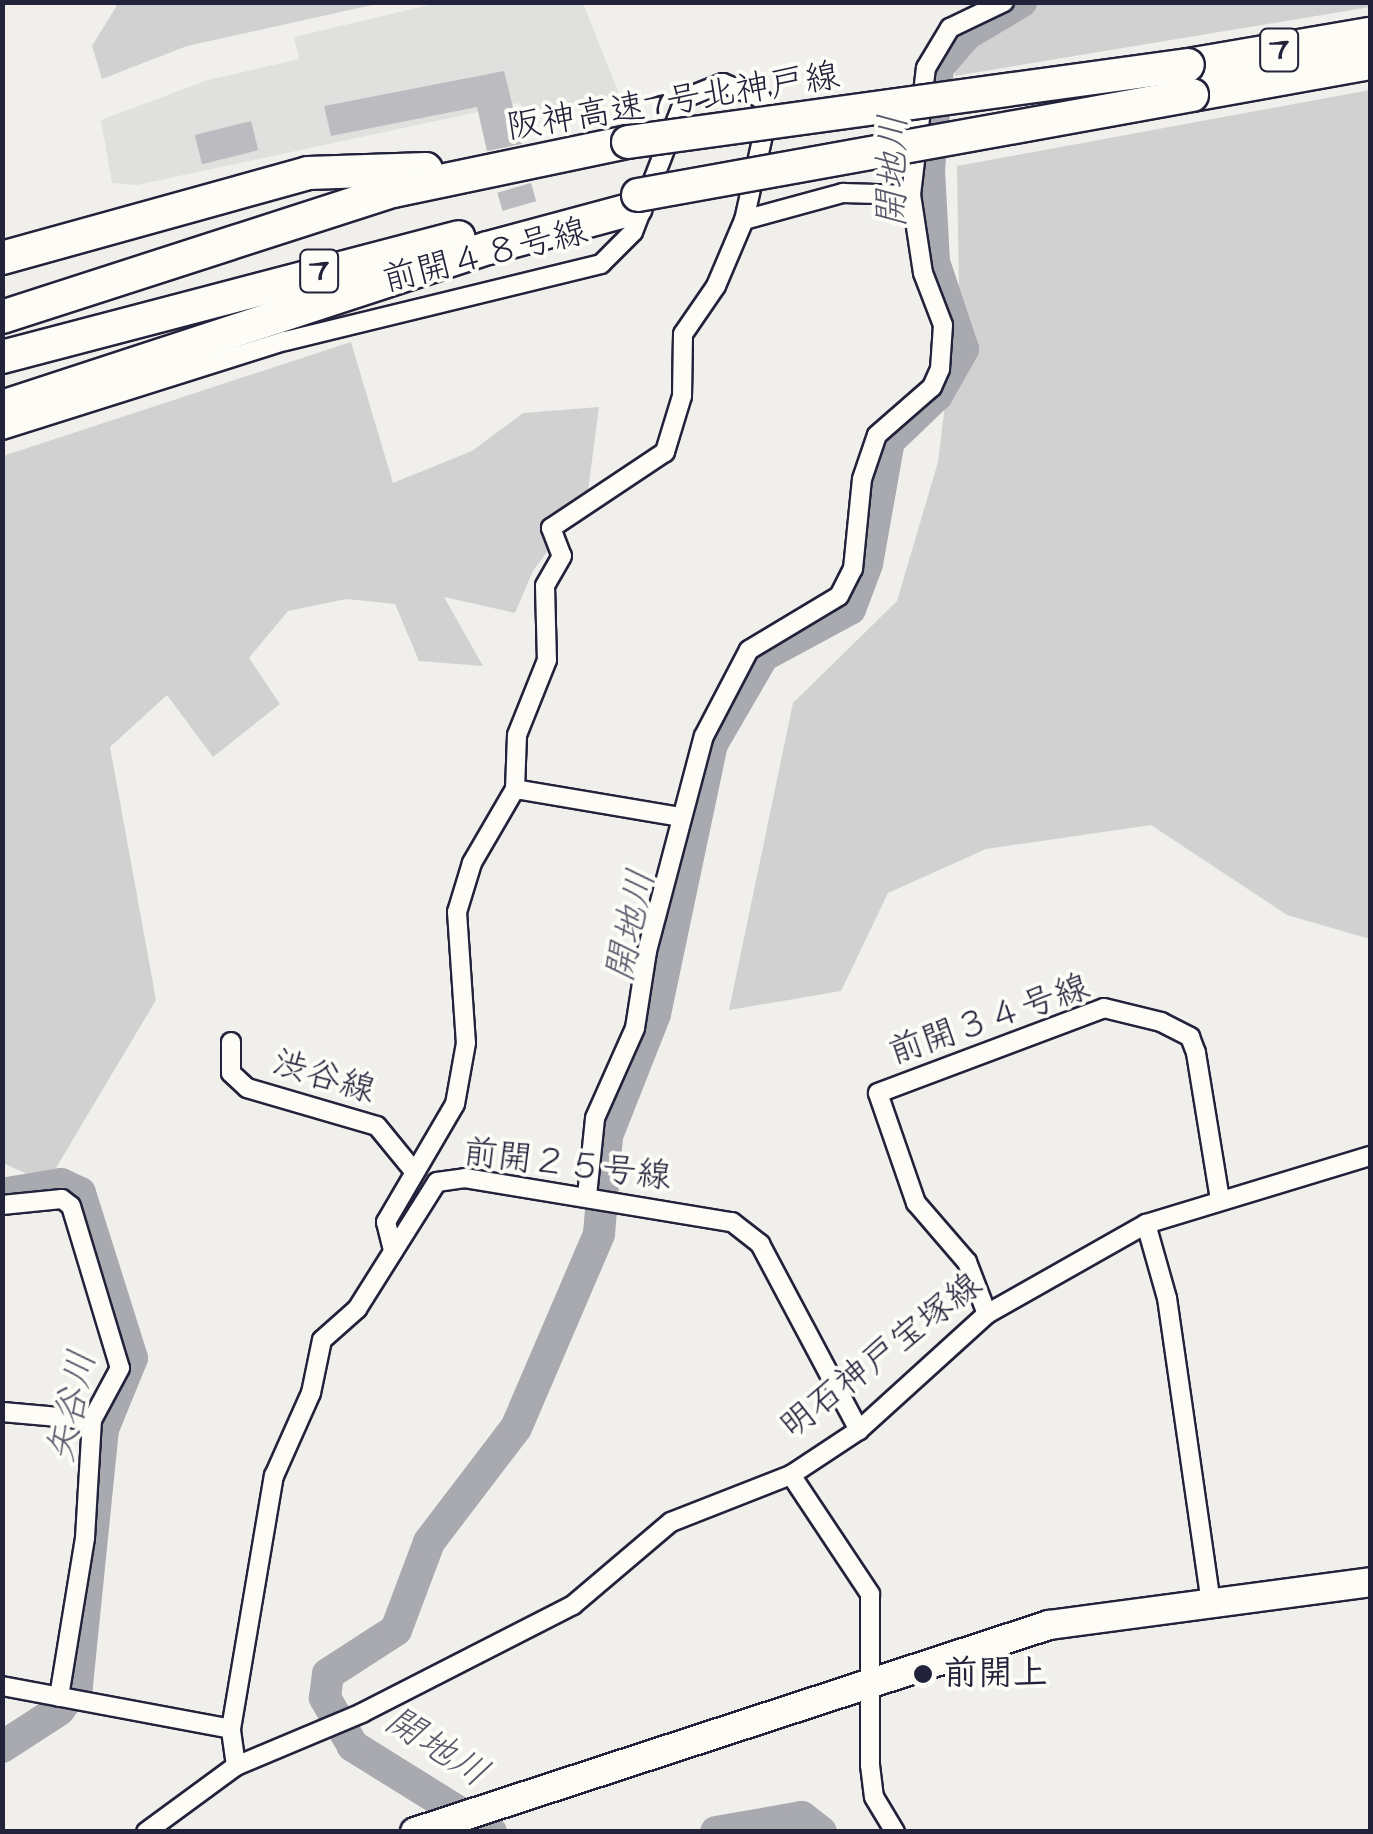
<!DOCTYPE html>
<meta charset="utf-8">
<style>
body{margin:0}
#map{position:relative;width:1373px;height:1834px;overflow:hidden;background:#f0efec;font-family:"Architects Daughter","Klee One",sans-serif}
div>[style]{position:absolute}
.built>*{inset:0;background:#e0e0df}
.green>*{inset:0;background:#d2d1d1}
.river>*{height:32px;margin:-16px;padding:0 16px;transform-origin:16px;border-radius:16px;background:#a9a9b0}
.building>*{inset:0;background:#bcbcc0;transform-origin:0 0}
.roads{filter:drop-shadow(2px 0 #22223b) drop-shadow(-2px 0 #22223b) drop-shadow(0 2px #22223b) drop-shadow(0 -2px #22223b)}
.minor>*{height:18px;margin:-9px;padding:0 9px;transform-origin:9px;border-radius:9px;background:#fdfcf7}
.primary>*{height:28px;margin:-14px;padding:0 14px;transform-origin:14px;border-radius:14px;background:#fdfcf7}
.motorway>*{height:32px;margin:-16px;padding:0 16px;transform-origin:16px;border-radius:16px;background:#fdfcf7}
.bridges{filter:drop-shadow(2px 0 #22223b) drop-shadow(-2px 0 #22223b) drop-shadow(0 2px #22223b) drop-shadow(0 -2px #22223b)}
.motorway-bridge>*{height:32px;margin:-16px;padding:0 16px;transform-origin:16px;border-radius:16px;background:#fdfcf7}
.dots>*{width:28px;height:28px;translate:-50% -50%;box-sizing:border-box;border:5px solid #fdfcf7;border-radius:50%}
span{translate:-50% -50%;white-space:nowrap;text-align:center;line-height:1.15;-webkit-text-stroke:8px #fdfcf7;paint-order:stroke}
.shield-label span{padding:2px 8px;background:#fdfcf7;border:2px solid;border-radius:8px;-webkit-text-stroke-width:0}
.shield-label{font-size:32px;color:#22223b;font-weight:700}
.street-label{font-size:35px;color:#22223b}
.poi-label{font-size:35px;color:#22223b;font-weight:700}
.left{translate:0 -50%;text-align:left}
.water-label{font-size:38px;color:#58586a;font-style:italic}
.frame{position:absolute;inset:0;border:5px solid #22223b;pointer-events:none}
</style>
<div id="map">
<div class="built">
<i style="clip-path:polygon(442px 2px,583px 3px,619px 94px,527px 112px,519px 103px,137px 185px,112px 183px,101px 120px,208px 80px,299px 59px,294px 37px)"></i>
</div>
<div class="green">
<i style="clip-path:polygon(119px 2px,381px 2px,381px 3px,187px 46px,102px 79px,92px 46px)"></i>
<i style="clip-path:polygon(1027px 2px,1370px 2px,1370px 7px,955px 76px,955px 55px)"></i>
<i style="clip-path:polygon(1370px 90px,1370px 939px,1287px 915px,1151px 825px,986px 849px,888px 893px,841px 991px,729px 1010px,793px 703px,897px 601px,938px 462px,959px 289px,957px 166px)"></i>
<i style="clip-path:polygon(351px 342px,393px 483px,472px 451px,523px 413px,599px 407px,587px 498px,533px 571px,515px 613px,444px 597px,483px 666px,419px 661px,395px 604px,346px 599px,288px 611px,249px 658px,280px 704px,213px 757px,167px 695px,110px 747px,156px 1000px,47px 1183px,3px 1163px,3px 456px)"></i>
</div>
<div class="river">
<i style="left:2px;top:1194px;width:60px;rotate:-9.6deg"></i>
<i style="left:61px;top:1184px;width:21px;rotate:25deg"></i>
<i style="left:80px;top:1193px;width:173px;rotate:72.5deg"></i>
<i style="left:132px;top:1358px;width:77px;rotate:112.2deg"></i>
<i style="left:103px;top:1429px;width:258px;rotate:95.8deg"></i>
<i style="left:77px;top:1686px;width:30px;rotate:127deg"></i>
<i style="left:59px;top:1710px;width:68px;rotate:147deg"></i>
<i style="left:491px;top:1832px;width:163px;rotate:-148.1deg"></i>
<i style="left:353px;top:1746px;width:56px;rotate:-120.3deg"></i>
<i style="left:325px;top:1698px;width:24px;rotate:-83deg"></i>
<i style="left:328px;top:1674px;width:81px;rotate:-32.9deg"></i>
<i style="left:396px;top:1630px;width:94px;rotate:-69.4deg"></i>
<i style="left:429px;top:1542px;width:143px;rotate:-52.7deg"></i>
<i style="left:516px;top:1428px;width:211px;rotate:-66.8deg"></i>
<i style="left:599px;top:1234px;width:98px;rotate:-85.3deg"></i>
<i style="left:607px;top:1136px;width:131px;rotate:-68.5deg"></i>
<i style="left:655px;top:1014px;width:276px;rotate:-78.1deg"></i>
<i style="left:712px;top:744px;width:102px;rotate:-59.9deg"></i>
<i style="left:763px;top:656px;width:99px;rotate:-28.4deg"></i>
<i style="left:850px;top:609px;width:48px;rotate:-69.3deg"></i>
<i style="left:867px;top:564px;width:125px;rotate:-79.9deg"></i>
<i style="left:889px;top:441px;width:66px;rotate:-43.8deg"></i>
<i style="left:937px;top:395px;width:53px;rotate:-60.5deg"></i>
<i style="left:963px;top:349px;width:92px;rotate:-108.4deg"></i>
<i style="left:934px;top:262px;width:92px;rotate:-93.1deg"></i>
<i style="left:929px;top:170px;width:103px;rotate:-85deg"></i>
<i style="left:938px;top:67px;width:44px;rotate:-48.7deg"></i>
<i style="left:967px;top:34px;width:63px;rotate:-30.7deg"></i>
<i style="left:716px;top:1832px;width:87px;rotate:-9.9deg"></i>
<i style="left:802px;top:1817px;width:24px;rotate:38deg"></i>
</div>
<div class="building">
<i style="clip-path:polygon(504px 71px,522px 144px,487px 151px,477px 107px,331px 136px,324px 106px)"></i>
<i style="left:251px;top:121px;width:30px;height:58px;rotate:76deg"></i>
<i style="left:531px;top:183px;width:19px;height:35px;rotate:74deg"></i>
</div>
<div class="roads">
<div class="minor">
<i style="left:744px;top:220px;width:103px;rotate:-15.3deg"></i>
<i style="left:843px;top:193px;width:68px;rotate:1.7deg"></i>
<i style="left:2px;top:430px;width:297px;rotate:-17.5deg"></i>
<i style="left:285px;top:341px;width:325px;rotate:-13.7deg"></i>
<i style="left:601px;top:264px;width:45px;rotate:-45deg"></i>
<i style="left:633px;top:232px;width:144px;rotate:-68.8deg"></i>
<i style="left:685px;top:98px;width:41px;rotate:-21.5deg"></i>
<i style="left:723px;top:83px;width:41px;rotate:21.5deg"></i>
<i style="left:761px;top:98px;width:17px;rotate:65deg"></i>
<i style="left:768px;top:113px;width:110px;rotate:102.6deg"></i>
<i style="left:744px;top:220px;width:72px;rotate:113deg"></i>
<i style="left:716px;top:286px;width:58px;rotate:124.5deg"></i>
<i style="left:683px;top:334px;width:62px;rotate:90.9deg"></i>
<i style="left:682px;top:396px;width:59px;rotate:106.9deg"></i>
<i style="left:665px;top:452px;width:137px;rotate:146.3deg"></i>
<i style="left:551px;top:528px;width:30px;rotate:69deg"></i>
<i style="left:562px;top:556px;width:34px;rotate:120deg"></i>
<i style="left:545px;top:586px;width:74px;rotate:88.5deg"></i>
<i style="left:547px;top:660px;width:81px;rotate:111.8deg"></i>
<i style="left:517px;top:735px;width:54px;rotate:92.1deg"></i>
<i style="left:515px;top:789px;width:86px;rotate:120.2deg"></i>
<i style="left:472px;top:863px;width:51px;rotate:107deg"></i>
<i style="left:457px;top:912px;width:131px;rotate:86.1deg"></i>
<i style="left:466px;top:1043px;width:62px;rotate:100.2deg"></i>
<i style="left:455px;top:1104px;width:137px;rotate:120.3deg"></i>
<i style="left:386px;top:1222px;width:30px;rotate:76deg"></i>
<i style="left:515px;top:789px;width:167px;rotate:9.6deg"></i>
<i style="left:231px;top:1042px;width:31px;rotate:90deg"></i>
<i style="left:231px;top:1073px;width:22px;rotate:43deg"></i>
<i style="left:247px;top:1088px;width:135px;rotate:16.3deg"></i>
<i style="left:377px;top:1126px;width:57px;rotate:50.7deg"></i>
<i style="left:587px;top:1196px;width:78px;rotate:-84.1deg"></i>
<i style="left:595px;top:1118px;width:98px;rotate:-66deg"></i>
<i style="left:635px;top:1028px;width:78px;rotate:-81.1deg"></i>
<i style="left:647px;top:951px;width:222px;rotate:-75.2deg"></i>
<i style="left:704px;top:736px;width:97px;rotate:-62.4deg"></i>
<i style="left:749px;top:650px;width:105px;rotate:-31deg"></i>
<i style="left:839px;top:596px;width:30px;rotate:-63deg"></i>
<i style="left:853px;top:569px;width:90px;rotate:-84.3deg"></i>
<i style="left:862px;top:479px;width:46px;rotate:-71.2deg"></i>
<i style="left:877px;top:435px;width:73px;rotate:-41.1deg"></i>
<i style="left:932px;top:387px;width:20px;rotate:-66deg"></i>
<i style="left:940px;top:369px;width:44px;rotate:-86.1deg"></i>
<i style="left:943px;top:325px;width:56px;rotate:-111deg"></i>
<i style="left:923px;top:273px;width:79px;rotate:-98.7deg"></i>
<i style="left:911px;top:195px;width:128px;rotate:-83.3deg"></i>
<i style="left:926px;top:68px;width:47px;rotate:-59deg"></i>
<i style="left:950px;top:28px;width:60px;rotate:-25.7deg"></i>
<i style="left:2px;top:1205px;width:60px;rotate:-5.7deg"></i>
<i style="left:62px;top:1199px;width:11px;rotate:38deg"></i>
<i style="left:71px;top:1206px;width:169px;rotate:73.2deg"></i>
<i style="left:120px;top:1368px;width:59px;rotate:118.3deg"></i>
<i style="left:92px;top:1420px;width:118px;rotate:93.4deg"></i>
<i style="left:85px;top:1538px;width:161px;rotate:99.3deg"></i>
<i style="left:1146px;top:1224px;width:77px;rotate:74.2deg"></i>
<i style="left:1167px;top:1298px;width:310px;rotate:81.8deg"></i>
<i style="left:987px;top:1314px;width:56px;rotate:-111deg"></i>
<i style="left:967px;top:1262px;width:78px;rotate:-130.8deg"></i>
<i style="left:916px;top:1203px;width:116px;rotate:-109.1deg"></i>
<i style="left:878px;top:1093px;width:241px;rotate:-20.6deg"></i>
<i style="left:1104px;top:1008px;width:59px;rotate:13.8deg"></i>
<i style="left:1161px;top:1022px;width:33px;rotate:27deg"></i>
<i style="left:1190px;top:1037px;width:17px;rotate:69deg"></i>
<i style="left:1196px;top:1053px;width:149px;rotate:80.7deg"></i>
<i style="left:2px;top:1412px;width:90px;rotate:5.1deg"></i>
<i style="left:791px;top:1475px;width:143px;rotate:56.4deg"></i>
<i style="left:870px;top:1594px;width:171px;rotate:90deg"></i>
<i style="left:870px;top:1765px;width:32px;rotate:83deg"></i>
<i style="left:874px;top:1797px;width:41px;rotate:59deg"></i>
<i style="left:2px;top:1686px;width:233px;rotate:10.6deg"></i>
<i style="left:236px;top:1766px;width:37px;rotate:-98deg"></i>
<i style="left:231px;top:1729px;width:257px;rotate:-80.4deg"></i>
<i style="left:274px;top:1476px;width:91px;rotate:-66deg"></i>
<i style="left:311px;top:1393px;width:54px;rotate:-78.3deg"></i>
<i style="left:322px;top:1340px;width:47px;rotate:-41.5deg"></i>
<i style="left:357px;top:1309px;width:150px;rotate:-57.8deg"></i>
<i style="left:437px;top:1182px;width:28px;rotate:-8deg"></i>
<i style="left:465px;top:1178px;width:271px;rotate:9.4deg"></i>
<i style="left:732px;top:1222px;width:36px;rotate:38deg"></i>
<i style="left:760px;top:1244px;width:211px;rotate:62deg"></i>
<i style="left:146px;top:1832px;width:112px;rotate:-36.3deg"></i>
<i style="left:236px;top:1766px;width:137px;rotate:-22.8deg"></i>
<i style="left:362px;top:1713px;width:237px;rotate:-27.1deg"></i>
<i style="left:573px;top:1605px;width:128px;rotate:-40.3deg"></i>
<i style="left:671px;top:1522px;width:129px;rotate:-21.4deg"></i>
<i style="left:791px;top:1475px;width:82px;rotate:-33.5deg"></i>
<i style="left:859px;top:1430px;width:173px;rotate:-42.2deg"></i>
<i style="left:987px;top:1314px;width:183px;rotate:-29.5deg"></i>
<i style="left:1146px;top:1224px;width:234px;rotate:-16.9deg"></i>
</div>
<div class="primary">
<i style="left:415px;top:1832px;width:667px;rotate:-18.08deg"></i>
<i style="left:1049px;top:1625px;width:324px;rotate:-7.6deg"></i>
</div>
<div class="motorway">
<i style="left:1188px;top:65px;width:185px;rotate:-9.7deg"></i>
<i style="left:1192px;top:95px;width:181px;rotate:-10.2deg"></i>
<i style="left:2px;top:258px;width:318px;rotate:-15.5deg"></i>
<i style="left:308px;top:173px;width:118px;rotate:-1.9deg"></i>
<i style="left:2px;top:317px;width:411px;rotate:-17.9deg"></i>
<i style="left:393px;top:191px;width:240px;rotate:-11.8deg"></i>
<i style="left:2px;top:357px;width:472px;rotate:-14.7deg"></i>
<i style="left:2px;top:407px;width:511px;rotate:-18.12deg"></i>
<i style="left:488px;top:248px;width:153px;rotate:-15.1deg"></i>
</div>
</div>
<div class="bridges">
<div class="motorway-bridge">
<i style="left:628px;top:142px;width:565px;rotate:-7.83deg"></i>
<i style="left:638px;top:195px;width:563px;rotate:-10.23deg"></i>
</div>
</div>
<div class="dots">
<i style="left:923px;top:1674px;background:#22223b"></i>
</div>
<div class="shield-label">
<span style="left:1279px;top:50px">7</span>
<span style="left:319px;top:271px">7</span>
</div>
<div class="street-label">
<span style="left:673px;top:102px;rotate:-9deg">阪神高速7号北神戸線</span>
<span style="left:485px;top:256px;rotate:-14deg">前開４８号線</span>
<span style="left:989px;top:1020px;rotate:-19deg">前開３４号線</span>
<span style="left:324px;top:1077px;rotate:17deg">渋谷線</span>
<span style="left:567px;top:1165px;rotate:7deg">前開２５号線</span>
<span style="left:881px;top:1356px;rotate:-38deg">明石神戸宝塚線</span>
</div>
<div class="poi-label">
<span class="left" style="left:943px;top:1674px">前開上</span>
</div>
<div class="water-label">
<span style="left:894px;top:171px;rotate:-89deg">開地川</span>
<span style="left:632px;top:926px;rotate:-78deg">開地川</span>
<span style="left:73px;top:1407px;rotate:-78deg">矢谷川</span>
<span style="left:436px;top:1748px;rotate:33deg">開地川</span>
</div>
<div class="frame"></div>
</div>
